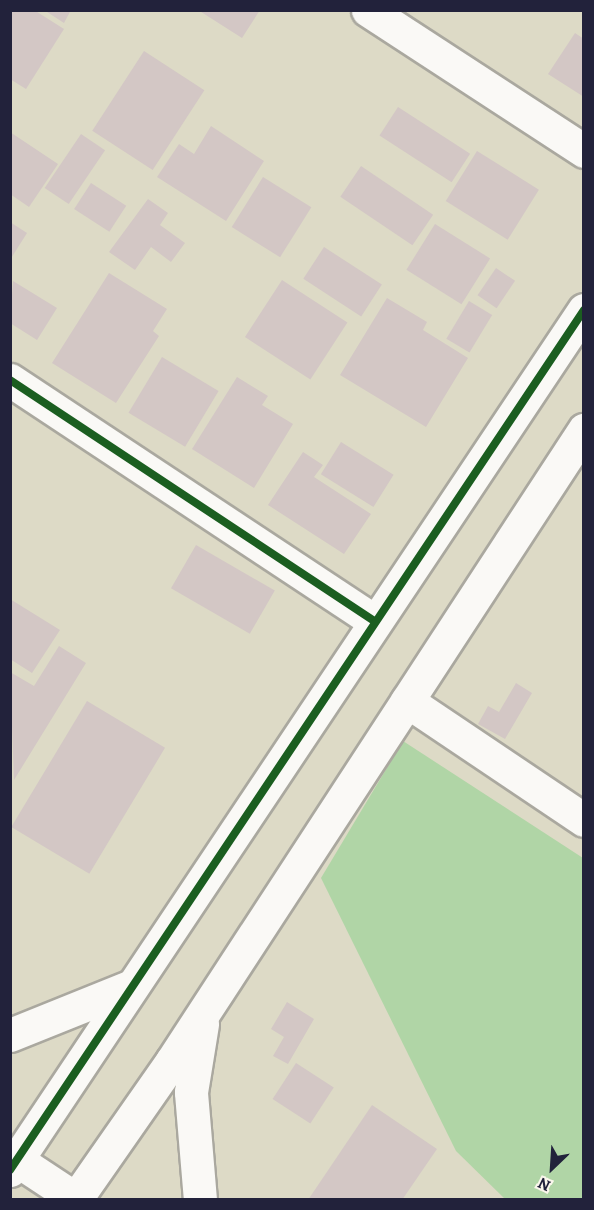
<!DOCTYPE html>
<style>
body{margin:0}
#map{position:relative;width:594px;height:1210px;overflow:hidden;background:#dddac6;font-family:Alegreya,serif}
div>[style]{position:absolute}
.green>*{inset:0;background:#b0d5a6}
.building>*{inset:0;background:#d3c7c5;transform-origin:0 0}
.roads{filter:drop-shadow(2px 0 #aaa89f) drop-shadow(-2px 0 #aaa89f) drop-shadow(0 2px #aaa89f) drop-shadow(0 -2px #aaa89f)}
.street>*{height:33px;margin:-16.5px;padding:0 16.5px;transform-origin:16.5px;border-radius:16.5px;background:#faf9f6}
.secondary>*{height:33px;margin:-16.5px;padding:0 16.5px;transform-origin:16.5px;border-radius:16.5px;background:#faf9f6}
.cycleway>*{height:8px;margin:-4px;padding:0 4px;transform-origin:4px;border-radius:4px;background:#1b5e20}
span{translate:-50% -50%;white-space:nowrap;text-align:center;line-height:1.15;-webkit-text-stroke:6px #fbf7ec;paint-order:stroke}
.frame{position:absolute;inset:0;border:12px solid #22223b;pointer-events:none}
.north{position:absolute;left:522px;top:1138px;width:60px;height:60px;-webkit-text-stroke:4px #fbf7ec;paint-order:stroke;rotate:205deg;font-size:16px;font-weight:700;line-height:24px;text-align:center;color:#22223b}
.north::after{content:'';display:block;margin:auto;width:21px;height:27px;background:#22223b;clip-path:polygon(50% 0,100% 100%,50% 72%,0 100%)}
</style>
<div id="map">
<div class="green">
<i style="clip-path:polygon(403px 741px,583px 858px,583px 1199px,505px 1199px,456px 1151px,321px 878px)"></i>
</div>
<div class="building">
<i style="clip-path:polygon(10px 10px,34px 10px,64px 29px,26px 89px,10px 79px)"></i>
<i style="clip-path:polygon(44px 10px,71px 10px,64px 23px)"></i>
<i style="clip-path:polygon(198px 10px,260px 10px,242px 38px)"></i>
<i style="clip-path:polygon(575px 33px,584px 39px,584px 97px,548px 74px)"></i>
<i style="left:144px;top:51px;width:72px;height:95px;rotate:33deg"></i>
<i style="left:398px;top:107px;width:86px;height:34px;rotate:33deg"></i>
<i style="clip-path:polygon(211px 126px,264px 161px,226px 221px,157px 177px,179px 144px,194px 154px)"></i>
<i style="clip-path:polygon(10px 132px,58px 164px,29px 207px,10px 194px)"></i>
<i style="left:81px;top:134px;width:29px;height:65px;rotate:34deg"></i>
<i style="left:477px;top:151px;width:73px;height:59px;rotate:32deg"></i>
<i style="left:361px;top:166px;width:87px;height:37px;rotate:34deg"></i>
<i style="left:263px;top:177px;width:57px;height:59px;rotate:32deg"></i>
<i style="left:91px;top:183px;width:42px;height:31px;rotate:33deg"></i>
<i style="clip-path:polygon(148px 199px,168px 213px,160px 225px,185px 243px,171px 262px,151px 247px,135px 270px,109px 252px)"></i>
<i style="clip-path:polygon(10px 222px,27px 233px,10px 260px)"></i>
<i style="left:435px;top:224px;width:65px;height:54px;rotate:32deg"></i>
<i style="left:324px;top:247px;width:69px;height:38px;rotate:33deg"></i>
<i style="left:496px;top:268px;width:23px;height:33px;rotate:34deg"></i>
<i style="clip-path:polygon(109px 273px,167px 309px,153px 331px,159px 336px,116px 403px,52px 363px)"></i>
<i style="left:282px;top:280px;width:78px;height:68px;rotate:33deg"></i>
<i style="clip-path:polygon(13px 281px,57px 308px,37px 340px,10px 323px)"></i>
<i style="clip-path:polygon(387px 298px,427px 322px,423px 330px,468px 358px,426px 427px,340px 375px)"></i>
<i style="left:469px;top:301px;width:27px;height:44px;rotate:31deg"></i>
<i style="left:162px;top:357px;width:66px;height:65px;rotate:31deg"></i>
<i style="clip-path:polygon(237px 377px,268px 396px,262px 405px,293px 424px,254px 488px,192px 449px)"></i>
<i style="left:341px;top:442px;width:62px;height:38px;rotate:32deg"></i>
<i style="clip-path:polygon(303px 452px,323px 465px,314px 477px,371px 514px,344px 554px,268px 505px)"></i>
<i style="left:196px;top:545px;width:91px;height:50px;rotate:30deg"></i>
<i style="clip-path:polygon(10px 599px,60px 630px,32px 673px,10px 659px)"></i>
<i style="clip-path:polygon(59px 646px,86px 663px,14px 780px,10px 672px,34px 686px)"></i>
<i style="clip-path:polygon(516px 683px,532px 693px,505px 739px,478px 724px,488px 706px,499px 712px)"></i>
<i style="left:87px;top:701px;width:91px;height:147px;rotate:31deg"></i>
<i style="clip-path:polygon(287px 1002px,314px 1019px,288px 1064px,273px 1056px,284px 1037px,271px 1029px)"></i>
<i style="left:296px;top:1063px;width:45px;height:43px;rotate:33deg"></i>
<i style="clip-path:polygon(372px 1105px,437px 1149px,402px 1200px,308px 1200px)"></i>
</div>
<div class="roads">
<div class="street">
<i style="left:10px;top:380px;width:437px;rotate:33.5deg"></i>
<i style="left:407px;top:701px;width:213px;rotate:33.9deg"></i>
<i style="left:17px;top:1160px;width:71px;rotate:33.5deg"></i>
</div>
<div class="secondary">
<i style="left:368px;top:10px;width:258px;rotate:33.1deg"></i>
<i style="left:10px;top:1035px;width:131px;rotate:-21.9deg"></i>
<i style="left:10px;top:1170px;width:1034px;rotate:-56.28deg"></i>
<i style="left:75px;top:1200px;width:169px;rotate:-55.1deg"></i>
<i style="left:172px;top:1061px;width:754px;rotate:-56.86deg"></i>
<i style="left:200px;top:1200px;width:108px;rotate:-94.8deg"></i>
<i style="left:191px;top:1092px;width:69px;rotate:-80.8deg"></i>
</div>
</div>
<div class="cycleway">
<i style="left:10px;top:380px;width:437px;rotate:33.5deg"></i>
<i style="left:10px;top:1170px;width:1034px;rotate:-56.28deg"></i>
</div>
<div class="frame"></div>
<div class="north">N</div>
</div>
